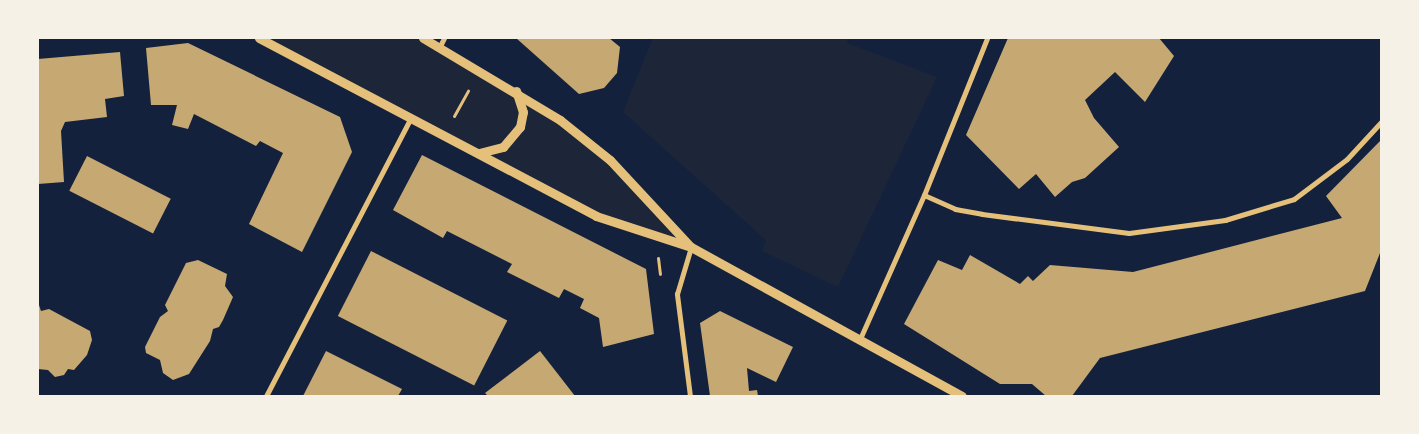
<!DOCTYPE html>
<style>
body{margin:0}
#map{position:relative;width:1419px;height:434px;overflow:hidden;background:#14213d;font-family:"Alegreya Sans",sans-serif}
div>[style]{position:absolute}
.green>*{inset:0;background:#1d2539}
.building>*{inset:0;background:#c6a872;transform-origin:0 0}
.path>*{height:3px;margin:-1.5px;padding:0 1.5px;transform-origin:1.5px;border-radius:1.5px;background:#e5c07b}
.minor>*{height:5px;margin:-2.5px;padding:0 2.5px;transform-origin:2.5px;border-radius:2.5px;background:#e5c07b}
.tertiary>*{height:9px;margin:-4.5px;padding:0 4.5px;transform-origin:4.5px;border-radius:4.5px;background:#e5c07b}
span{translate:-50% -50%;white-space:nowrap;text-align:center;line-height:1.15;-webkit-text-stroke:4px #f6f1e7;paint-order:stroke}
.frame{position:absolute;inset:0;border:39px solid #f6f1e7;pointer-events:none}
</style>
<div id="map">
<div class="green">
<i style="clip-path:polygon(259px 38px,423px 38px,516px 91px,610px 160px,691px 247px,596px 216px)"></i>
<i style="clip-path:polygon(653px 38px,848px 38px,847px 43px,937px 77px,838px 287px,762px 251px,766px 240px,623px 112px)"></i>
</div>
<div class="building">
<i style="clip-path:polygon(516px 38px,609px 38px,620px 47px,617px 73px,604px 88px,579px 94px)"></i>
<i style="clip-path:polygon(1008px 38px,1159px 38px,1174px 56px,1145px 102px,1115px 72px,1085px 100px,1094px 118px,1119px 147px,1085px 178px,1072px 182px,1055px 197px,1036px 174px,1019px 189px,966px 135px)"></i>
<i style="clip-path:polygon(188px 43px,340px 117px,352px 152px,302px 252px,249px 224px,283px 153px,260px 141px,256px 146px,194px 114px,188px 129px,172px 125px,177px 105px,151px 105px,146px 48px)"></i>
<i style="clip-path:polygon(120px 52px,124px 96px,105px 99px,107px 117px,65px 122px,61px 131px,64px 182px,38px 184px,38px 59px)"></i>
<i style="clip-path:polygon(1382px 139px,1382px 248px,1365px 291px,1100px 358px,1072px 396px,1046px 396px,1032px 384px,1000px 384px,904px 324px,938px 260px,962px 270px,970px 255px,1020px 284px,1028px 276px,1033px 281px,1050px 265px,1133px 272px,1342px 218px,1326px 196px)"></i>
<i style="clip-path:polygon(422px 155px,646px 269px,654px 334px,603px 347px,599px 318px,580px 308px,584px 299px,564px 289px,559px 298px,507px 272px,512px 264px,447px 231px,443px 238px,393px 210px)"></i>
<i style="left:87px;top:156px;width:94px;height:39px;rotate:27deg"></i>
<i style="left:371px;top:251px;width:153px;height:73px;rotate:27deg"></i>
<i style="clip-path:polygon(198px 260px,227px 274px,225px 286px,233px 297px,223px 320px,219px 327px,213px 329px,210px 341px,189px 374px,173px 380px,163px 373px,160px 360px,146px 353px,145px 347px,160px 317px,168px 311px,165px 305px,186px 263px)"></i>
<i style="clip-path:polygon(38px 302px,41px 311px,49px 309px,90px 331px,92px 340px,87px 355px,74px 370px,68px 369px,64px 375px,55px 377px,48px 370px,38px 369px)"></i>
<i style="clip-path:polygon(720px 311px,793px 347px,776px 382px,747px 368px,749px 391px,757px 390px,758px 396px,710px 396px,700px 323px)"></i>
<i style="clip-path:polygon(326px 351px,402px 389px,398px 396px,303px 396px)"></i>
<i style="clip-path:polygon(540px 351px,575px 396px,488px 396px,485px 393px)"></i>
</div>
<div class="path">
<i style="left:454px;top:116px;width:29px;rotate:-61deg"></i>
<i style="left:658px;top:258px;width:16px;rotate:83deg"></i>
</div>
<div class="minor">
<i style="left:440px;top:46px;width:9px;rotate:-63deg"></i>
<i style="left:924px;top:195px;width:34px;rotate:24deg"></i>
<i style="left:955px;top:209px;width:27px;rotate:10deg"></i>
<i style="left:982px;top:214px;width:148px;rotate:7.4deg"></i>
<i style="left:1129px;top:233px;width:97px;rotate:-7.7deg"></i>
<i style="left:1225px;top:220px;width:72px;rotate:-16.9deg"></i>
<i style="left:1294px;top:199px;width:66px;rotate:-37deg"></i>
<i style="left:1347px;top:159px;width:52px;rotate:-47.4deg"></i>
<i style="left:859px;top:341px;width:160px;rotate:-66deg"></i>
<i style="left:924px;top:195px;width:169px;rotate:-68.1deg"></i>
<i style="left:266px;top:396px;width:314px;rotate:-62.5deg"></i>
<i style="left:690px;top:396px;width:103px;rotate:-97.3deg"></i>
<i style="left:677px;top:294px;width:49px;rotate:-73.4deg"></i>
</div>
<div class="tertiary">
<i style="left:259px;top:38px;width:381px;rotate:27.8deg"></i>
<i style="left:596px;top:216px;width:100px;rotate:18.1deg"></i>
<i style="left:691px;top:247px;width:309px;rotate:28.8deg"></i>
<i style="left:423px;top:38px;width:160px;rotate:30.9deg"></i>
<i style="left:560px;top:120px;width:64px;rotate:38.7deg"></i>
<i style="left:610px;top:160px;width:116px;rotate:47.1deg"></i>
<i style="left:479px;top:153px;width:25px;rotate:-14deg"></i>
<i style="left:503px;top:147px;width:26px;rotate:-50deg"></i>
<i style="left:520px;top:127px;width:15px;rotate:-79deg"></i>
<i style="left:523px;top:112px;width:22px;rotate:-108deg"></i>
</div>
<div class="frame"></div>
</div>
